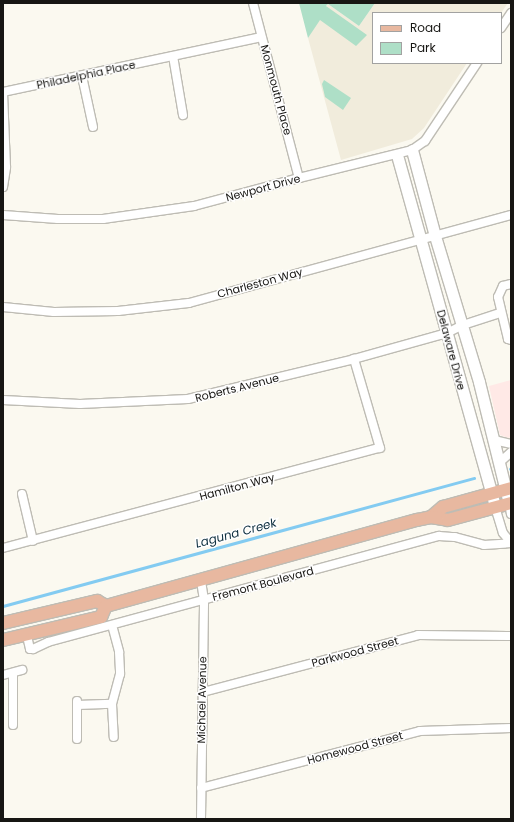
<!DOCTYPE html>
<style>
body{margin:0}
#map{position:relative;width:514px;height:822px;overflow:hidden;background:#fbf9f0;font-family:Poppins,sans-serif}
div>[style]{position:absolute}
.commercial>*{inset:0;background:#ffe9e6}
.built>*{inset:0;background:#f1ecdc}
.green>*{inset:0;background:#aedfc7}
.stream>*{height:2.5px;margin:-1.25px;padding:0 1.25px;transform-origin:1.25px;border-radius:1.25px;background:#83cbf1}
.roads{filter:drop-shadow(1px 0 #bebcb4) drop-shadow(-1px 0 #bebcb4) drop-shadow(0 1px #bebcb4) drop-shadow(0 -1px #bebcb4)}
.street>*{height:8px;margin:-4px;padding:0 4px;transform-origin:4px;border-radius:4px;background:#fff}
.secondary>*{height:11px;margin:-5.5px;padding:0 5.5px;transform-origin:5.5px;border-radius:5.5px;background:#fff}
.primary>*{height:12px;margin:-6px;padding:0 6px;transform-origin:6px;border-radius:6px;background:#e8b8a0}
span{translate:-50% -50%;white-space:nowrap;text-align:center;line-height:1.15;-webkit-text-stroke:3px #fff;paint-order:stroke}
.street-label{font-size:11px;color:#171613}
.water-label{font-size:12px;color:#0d2e3e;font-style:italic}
.frame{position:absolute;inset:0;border:4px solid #171613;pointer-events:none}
.legend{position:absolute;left:372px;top:12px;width:130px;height:52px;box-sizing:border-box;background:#fff;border:1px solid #a2a2a1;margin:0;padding:5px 7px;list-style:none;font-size:12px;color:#171613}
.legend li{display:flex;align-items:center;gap:8px;height:20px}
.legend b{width:20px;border:1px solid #a2a2a1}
</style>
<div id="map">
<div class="commercial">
<i style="clip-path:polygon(511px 380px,511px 437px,508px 438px,500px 435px,489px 386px)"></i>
</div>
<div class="built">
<i style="clip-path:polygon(375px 3px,508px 3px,501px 13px,373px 13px,373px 63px,467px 63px,424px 128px,412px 139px,341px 160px,308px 38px,328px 4px,359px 26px)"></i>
</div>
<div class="green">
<i style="clip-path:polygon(299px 3px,375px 3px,359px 26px,328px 4px,326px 6px,367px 35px,356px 46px,320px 20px,308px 38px)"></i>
<i style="clip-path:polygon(324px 80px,351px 98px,343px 110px,325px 97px,322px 84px)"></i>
</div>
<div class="stream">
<i style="left:510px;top:469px;width:1px;rotate:-45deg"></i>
<i style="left:3px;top:606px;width:488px;rotate:-15.2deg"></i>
</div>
<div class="roads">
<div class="street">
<i style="left:253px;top:3px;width:181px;rotate:75.3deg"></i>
<i style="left:501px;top:28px;width:18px;rotate:-56deg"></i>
<i style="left:173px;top:56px;width:60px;rotate:80.4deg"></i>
<i style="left:82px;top:76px;width:52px;rotate:77.8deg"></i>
<i style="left:3px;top:187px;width:20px;rotate:-81deg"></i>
<i style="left:6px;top:167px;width:75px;rotate:-92.3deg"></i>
<i style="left:3px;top:92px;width:264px;rotate:-12deg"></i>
<i style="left:3px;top:215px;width:55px;rotate:4.2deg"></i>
<i style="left:58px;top:219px;width:45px"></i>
<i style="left:103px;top:219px;width:92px;rotate:-8.1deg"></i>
<i style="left:194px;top:206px;width:109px;rotate:-14.9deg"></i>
<i style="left:299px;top:178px;width:116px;rotate:-13.9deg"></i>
<i style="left:412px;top:150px;width:16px;rotate:-35deg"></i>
<i style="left:425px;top:141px;width:94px;rotate:-56.3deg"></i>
<i style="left:511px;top:284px;width:8px;rotate:166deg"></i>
<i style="left:503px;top:286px;width:12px;rotate:114deg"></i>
<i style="left:498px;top:297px;width:43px;rotate:76.6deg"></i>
<i style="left:508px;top:339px;width:3px;rotate:18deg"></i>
<i style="left:3px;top:307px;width:51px;rotate:5.6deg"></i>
<i style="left:54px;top:312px;width:64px;rotate:-0.9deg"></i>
<i style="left:118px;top:311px;width:71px;rotate:-6.4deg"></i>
<i style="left:189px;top:303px;width:334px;rotate:-15.3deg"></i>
<i style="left:3px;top:400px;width:77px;rotate:3deg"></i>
<i style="left:80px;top:404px;width:108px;rotate:-2.7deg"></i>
<i style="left:188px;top:399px;width:171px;rotate:-13.5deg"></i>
<i style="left:354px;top:359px;width:97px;rotate:-15.6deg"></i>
<i style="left:447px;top:333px;width:18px;rotate:-27deg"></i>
<i style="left:463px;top:325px;width:40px;rotate:-18deg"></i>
<i style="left:494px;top:440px;width:17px;rotate:13deg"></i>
<i style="left:500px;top:462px;width:15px;rotate:-42deg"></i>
<i style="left:22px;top:494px;width:48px;rotate:76.8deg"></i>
<i style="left:509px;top:503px;width:11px;rotate:80deg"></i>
<i style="left:495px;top:507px;width:27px;rotate:73deg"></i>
<i style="left:503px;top:533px;width:13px;rotate:51deg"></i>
<i style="left:3px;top:548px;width:390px;rotate:-14.9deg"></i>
<i style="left:380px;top:448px;width:93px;rotate:-106.3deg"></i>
<i style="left:112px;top:625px;width:28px;rotate:75deg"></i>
<i style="left:119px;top:652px;width:22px;rotate:87deg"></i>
<i style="left:120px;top:674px;width:31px;rotate:105deg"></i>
<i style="left:112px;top:704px;width:33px;rotate:87deg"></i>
<i style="left:27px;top:636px;width:13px;rotate:77deg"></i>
<i style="left:30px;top:649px;width:3px"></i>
<i style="left:33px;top:649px;width:17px;rotate:-25deg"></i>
<i style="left:48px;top:642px;width:405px;rotate:-15.2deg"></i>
<i style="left:439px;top:536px;width:16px;rotate:4deg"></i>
<i style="left:455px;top:537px;width:30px;rotate:15deg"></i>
<i style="left:484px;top:545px;width:27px;rotate:-4deg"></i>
<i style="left:3px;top:675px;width:20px;rotate:-15deg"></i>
<i style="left:203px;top:692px;width:222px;rotate:-14.8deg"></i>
<i style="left:418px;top:635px;width:93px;rotate:0.6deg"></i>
<i style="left:77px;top:705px;width:35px;rotate:-2deg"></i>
<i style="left:13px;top:725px;width:52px;rotate:-90deg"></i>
<i style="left:77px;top:739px;width:38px;rotate:-90deg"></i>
<i style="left:201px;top:788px;width:226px;rotate:-14.6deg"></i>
<i style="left:420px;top:731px;width:91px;rotate:-1.9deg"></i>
<i style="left:201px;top:819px;width:219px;rotate:-89.2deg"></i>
<i style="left:204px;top:600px;width:19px;rotate:-99deg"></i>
</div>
<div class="secondary">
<i style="left:412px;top:150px;width:89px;rotate:75deg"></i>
<i style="left:435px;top:236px;width:152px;rotate:73.2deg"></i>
<i style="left:479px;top:382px;width:125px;rotate:76.1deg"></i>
<i style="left:397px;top:155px;width:365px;rotate:74.4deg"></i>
</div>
<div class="primary">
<i style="left:431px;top:517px;width:16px;rotate:-40deg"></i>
<i style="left:443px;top:507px;width:71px;rotate:-15.6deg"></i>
<i style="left:3px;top:623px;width:97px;rotate:-13.2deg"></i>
<i style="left:97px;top:601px;width:10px;rotate:29deg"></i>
<i style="left:106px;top:606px;width:323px;rotate:-15.5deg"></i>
<i style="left:417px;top:520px;width:14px;rotate:-12deg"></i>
<i style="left:431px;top:517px;width:17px;rotate:10deg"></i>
<i style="left:448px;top:520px;width:65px;rotate:-15.1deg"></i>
<i style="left:3px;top:640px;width:101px;rotate:-13.2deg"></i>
<i style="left:101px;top:617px;width:12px;rotate:-66deg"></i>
</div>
</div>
<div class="street-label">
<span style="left:86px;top:75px;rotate:-12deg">Philadelphia Place</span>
<span style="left:276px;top:90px;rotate:75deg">Monmouth Place</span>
<span style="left:263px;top:188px;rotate:-15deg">Newport Drive</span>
<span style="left:260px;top:283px;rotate:-15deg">Charleston Way</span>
<span style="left:451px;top:350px;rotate:75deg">Delaware Drive</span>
<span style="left:237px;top:388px;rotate:-14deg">Roberts Avenue</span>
<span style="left:237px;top:487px;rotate:-15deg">Hamilton Way</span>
<span style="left:263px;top:584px;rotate:-15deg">Fremont Boulevard</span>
<span style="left:355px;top:652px;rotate:-15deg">Parkwood Street</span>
<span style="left:202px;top:700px;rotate:-89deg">Michael Avenue</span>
<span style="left:355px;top:748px;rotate:-15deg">Homewood Street</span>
</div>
<div class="water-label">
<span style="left:236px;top:533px;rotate:-15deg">Laguna Creek</span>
</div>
<div class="frame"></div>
<ul class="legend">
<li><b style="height:5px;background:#e8b8a0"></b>Road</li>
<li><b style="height:11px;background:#aedfc7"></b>Park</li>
</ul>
</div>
